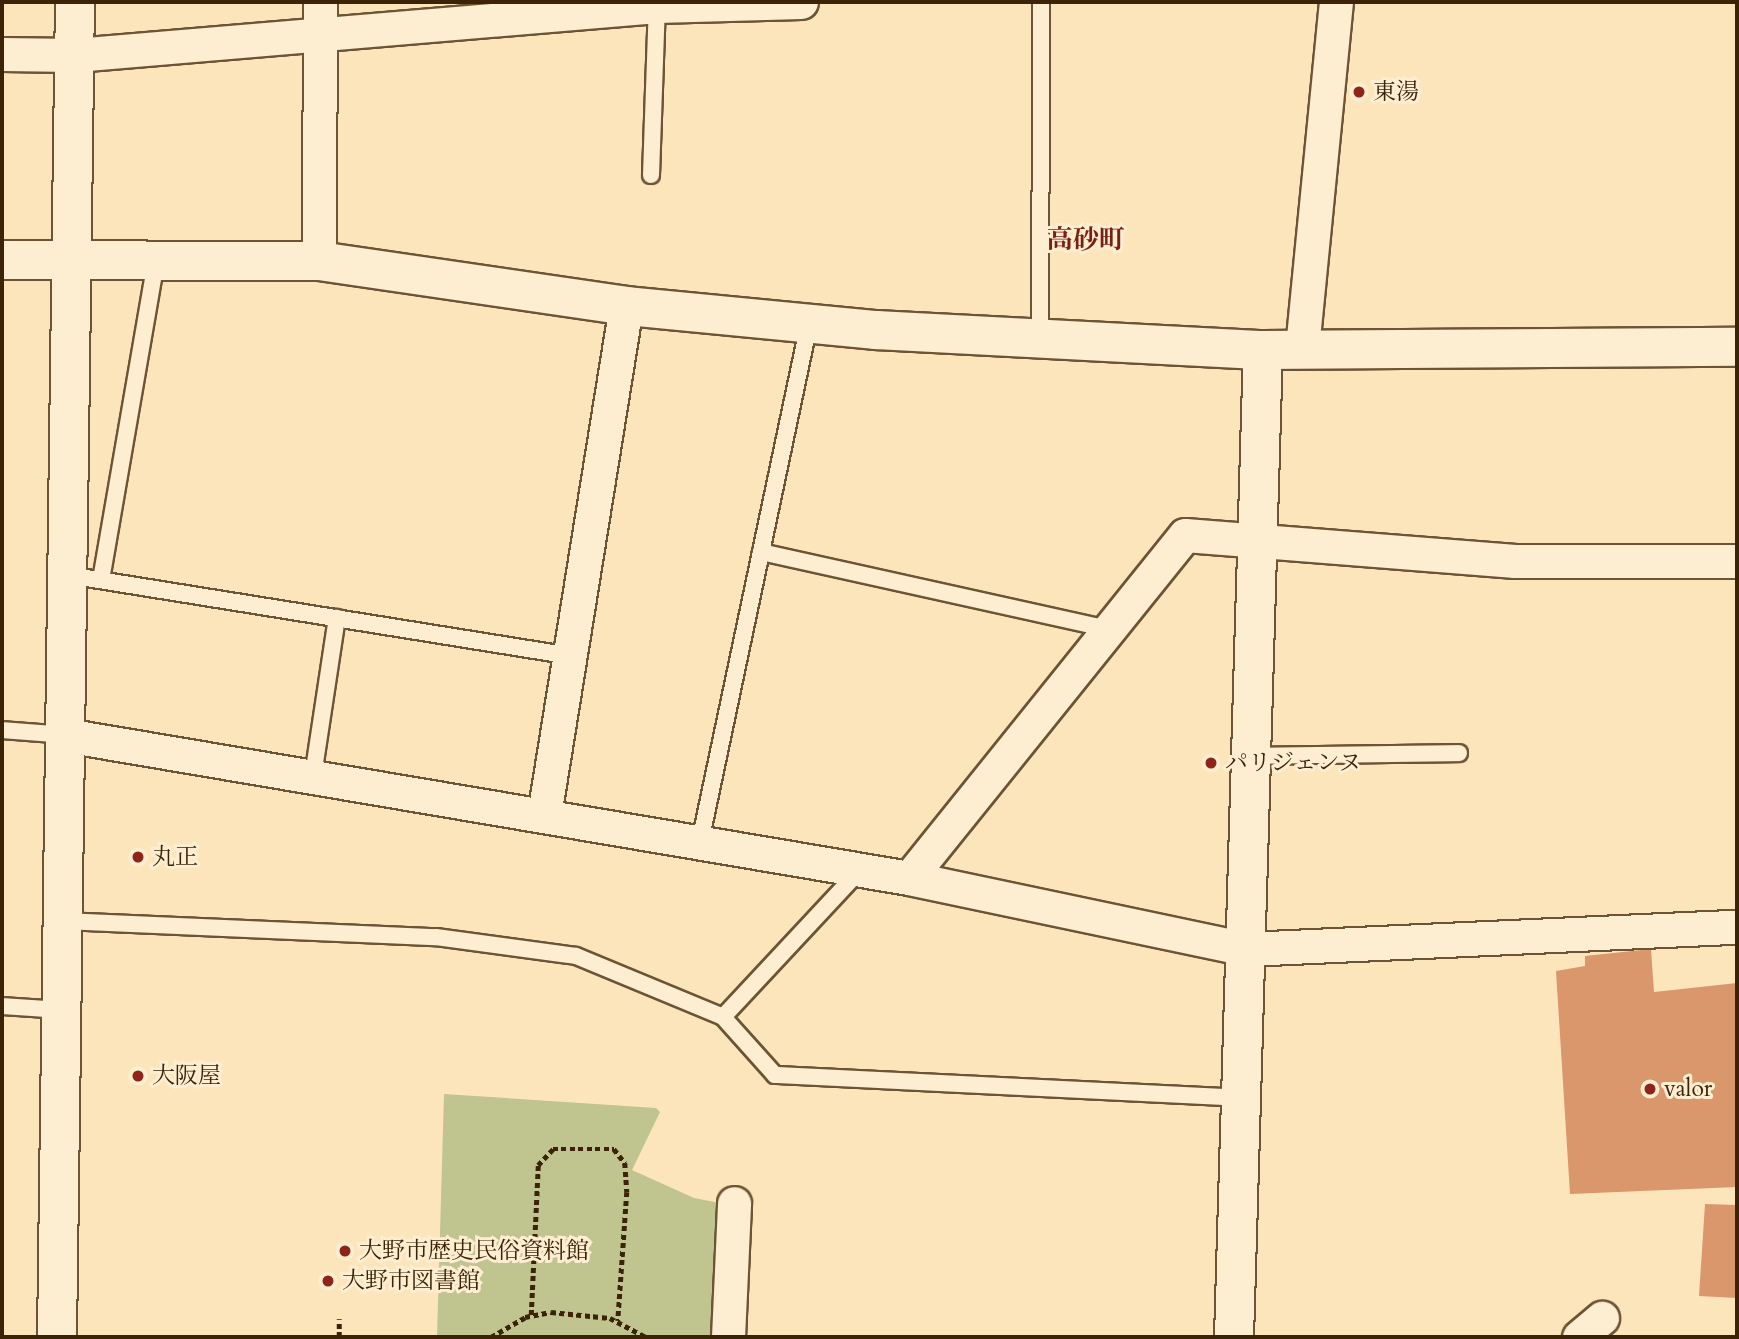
<!DOCTYPE html>
<meta charset="utf-8">
<style>
body{margin:0}
#map{position:relative;width:1739px;height:1339px;overflow:hidden;background:#fce5ba;font-family:Cardo,"Noto Serif JP",serif}
div>[style]{position:absolute}
.green>*{inset:0;background:#c0c48f}
.building>*{inset:0;background:#d9976b}
.path>*{height:4.5px;margin-top:-2.25px;transform-origin:0;background:repeating-linear-gradient(90deg,#3c2308 0 5px,transparent 0 8.5px)}
.roads{filter:drop-shadow(2px 0 #6c5434) drop-shadow(-2px 0 #6c5434) drop-shadow(0 2px #6c5434) drop-shadow(0 -2px #6c5434)}
.lane>*{height:16px;margin:-8px;padding:0 8px;transform-origin:8px;border-radius:8px;background:#fdeed2}
.street>*{height:33px;margin:-16.5px;padding:0 16.5px;transform-origin:16.5px;border-radius:16.5px;background:#fdeed2}
.secondary>*{height:38px;margin:-19px;padding:0 19px;transform-origin:19px;border-radius:19px;background:#fdeed2}
.dots>*{width:19px;height:19px;translate:-50% -50%;box-sizing:border-box;border:4px solid #fdeed2;border-radius:50%}
span{translate:-50% -50%;white-space:nowrap;text-align:center;line-height:1.15;-webkit-text-stroke:6px #fdeed2;paint-order:stroke}
.poi-label{font-size:23px;color:#3c2308}
.left{translate:0 -50%;text-align:left}
.quarter-label{font-size:26px;color:#7a1f14;font-weight:700}
.frame{position:absolute;inset:0;border:4px solid #3c2308;pointer-events:none}
</style>
<div id="map">
<div class="green">
<i style="clip-path:polygon(444px 1094px,656px 1108px,660px 1112px,632px 1170px,694px 1198px,725px 1204px,712px 1288px,712px 1337px,437px 1337px)"></i>
</div>
<div class="building">
<i style="clip-path:polygon(1651px 949px,1654px 992px,1737px 983px,1737px 1187px,1570px 1194px,1556px 971px,1585px 966px,1585px 956px)"></i>
<i style="clip-path:polygon(1705px 1204px,1737px 1205px,1737px 1298px,1699px 1296px)"></i>
</div>
<div class="path">
<i style="left:531px;top:1315px;width:150px;rotate:-87.3deg"></i>
<i style="left:538px;top:1165px;width:22px;rotate:-47deg"></i>
<i style="left:553px;top:1149px;width:61px"></i>
<i style="left:614px;top:1149px;width:18px;rotate:52deg"></i>
<i style="left:625px;top:1163px;width:29px;rotate:86deg"></i>
<i style="left:627px;top:1192px;width:129px;rotate:94deg"></i>
<i style="left:339px;top:1337px;width:18px;rotate:-90deg"></i>
<i style="left:491px;top:1337px;width:39px;rotate:-30deg"></i>
<i style="left:525px;top:1317px;width:26px;rotate:-11deg"></i>
<i style="left:551px;top:1312px;width:59px;rotate:5.8deg"></i>
<i style="left:610px;top:1318px;width:40px;rotate:28deg"></i>
</div>
<div class="roads">
<div class="lane">
<i style="left:651px;top:175px;width:169px;rotate:-88deg"></i>
<i style="left:1040px;top:339px;width:337px;rotate:-89.8deg"></i>
<i style="left:761px;top:552px;width:356px;rotate:12.5deg"></i>
<i style="left:68px;top:575px;width:503px;rotate:9.14deg"></i>
<i style="left:101px;top:580px;width:324px;rotate:-80.2deg"></i>
<i style="left:2px;top:730px;width:63px;rotate:4.5deg"></i>
<i style="left:1251px;top:756px;width:208px;rotate:-0.8deg"></i>
<i style="left:313px;top:776px;width:160px;rotate:-81.4deg"></i>
<i style="left:700px;top:842px;width:529px;rotate:-78.12deg"></i>
<i style="left:63px;top:921px;width:373px;rotate:2.5deg"></i>
<i style="left:436px;top:937px;width:141px;rotate:7.7deg"></i>
<i style="left:576px;top:956px;width:159px;rotate:22.5deg"></i>
<i style="left:723px;top:1017px;width:78px;rotate:48.1deg"></i>
<i style="left:775px;top:1075px;width:467px;rotate:2.8deg"></i>
<i style="left:2px;top:1006px;width:59px;rotate:3.9deg"></i>
<i style="left:723px;top:1017px;width:201px;rotate:-47deg"></i>
</div>
<div class="street">
<i style="left:2px;top:54px;width:73px;rotate:0.8deg"></i>
<i style="left:75px;top:55px;width:584px;rotate:-4.81deg"></i>
<i style="left:657px;top:6px;width:144px;rotate:-1.6deg"></i>
<i style="left:319px;top:261px;width:259px;rotate:-89.8deg"></i>
<i style="left:1302px;top:348px;width:348px;rotate:-84.4deg"></i>
<i style="left:65px;top:735px;width:856px;rotate:9.62deg"></i>
<i style="left:909px;top:878px;width:344px;rotate:11.9deg"></i>
<i style="left:1246px;top:949px;width:491px;rotate:-2.6deg"></i>
<i style="left:544px;top:815px;width:516px;rotate:-80.85deg"></i>
<i style="left:909px;top:878px;width:440px;rotate:-51.2deg"></i>
<i style="left:1185px;top:535px;width:331px;rotate:4.5deg"></i>
<i style="left:1515px;top:561px;width:222px"></i>
<i style="left:728px;top:1337px;width:134px;rotate:-87.4deg"></i>
<i style="left:1579px;top:1337px;width:30px;rotate:-40deg"></i>
</div>
<div class="secondary">
<i style="left:2px;top:260px;width:317px;rotate:0.2deg"></i>
<i style="left:319px;top:261px;width:310px;rotate:8.3deg"></i>
<i style="left:626px;top:306px;width:251px;rotate:5.5deg"></i>
<i style="left:876px;top:330px;width:388px;rotate:3deg"></i>
<i style="left:1263px;top:350px;width:474px;rotate:-0.4deg"></i>
<i style="left:57px;top:1337px;width:1335px;rotate:-89.23deg"></i>
<i style="left:1234px;top:1337px;width:987px;rotate:-88.32deg"></i>
</div>
</div>
<div class="dots">
<i style="left:1359px;top:92px;background:#8f2418"></i>
<i style="left:1211px;top:763px;background:#8f2418"></i>
<i style="left:138px;top:857px;background:#8f2418"></i>
<i style="left:138px;top:1076px;background:#8f2418"></i>
<i style="left:1650px;top:1089px;background:#8f2418"></i>
<i style="left:345px;top:1251px;background:#8f2418"></i>
<i style="left:328px;top:1281px;background:#8f2418"></i>
</div>
<div class="poi-label">
<span class="left" style="left:1373px;top:92px">東湯</span>
<span class="left" style="left:1225px;top:763px">パリジェンヌ</span>
<span class="left" style="left:152px;top:857px">丸正</span>
<span class="left" style="left:152px;top:1076px">大阪屋</span>
<span class="left" style="left:1664px;top:1089px">valor</span>
<span class="left" style="left:359px;top:1251px">大野市歴史民俗資料館</span>
<span class="left" style="left:342px;top:1281px">大野市図書館</span>
</div>
<div class="quarter-label">
<span style="left:1086px;top:240px">高砂町</span>
</div>
<div class="frame"></div>
</div>
